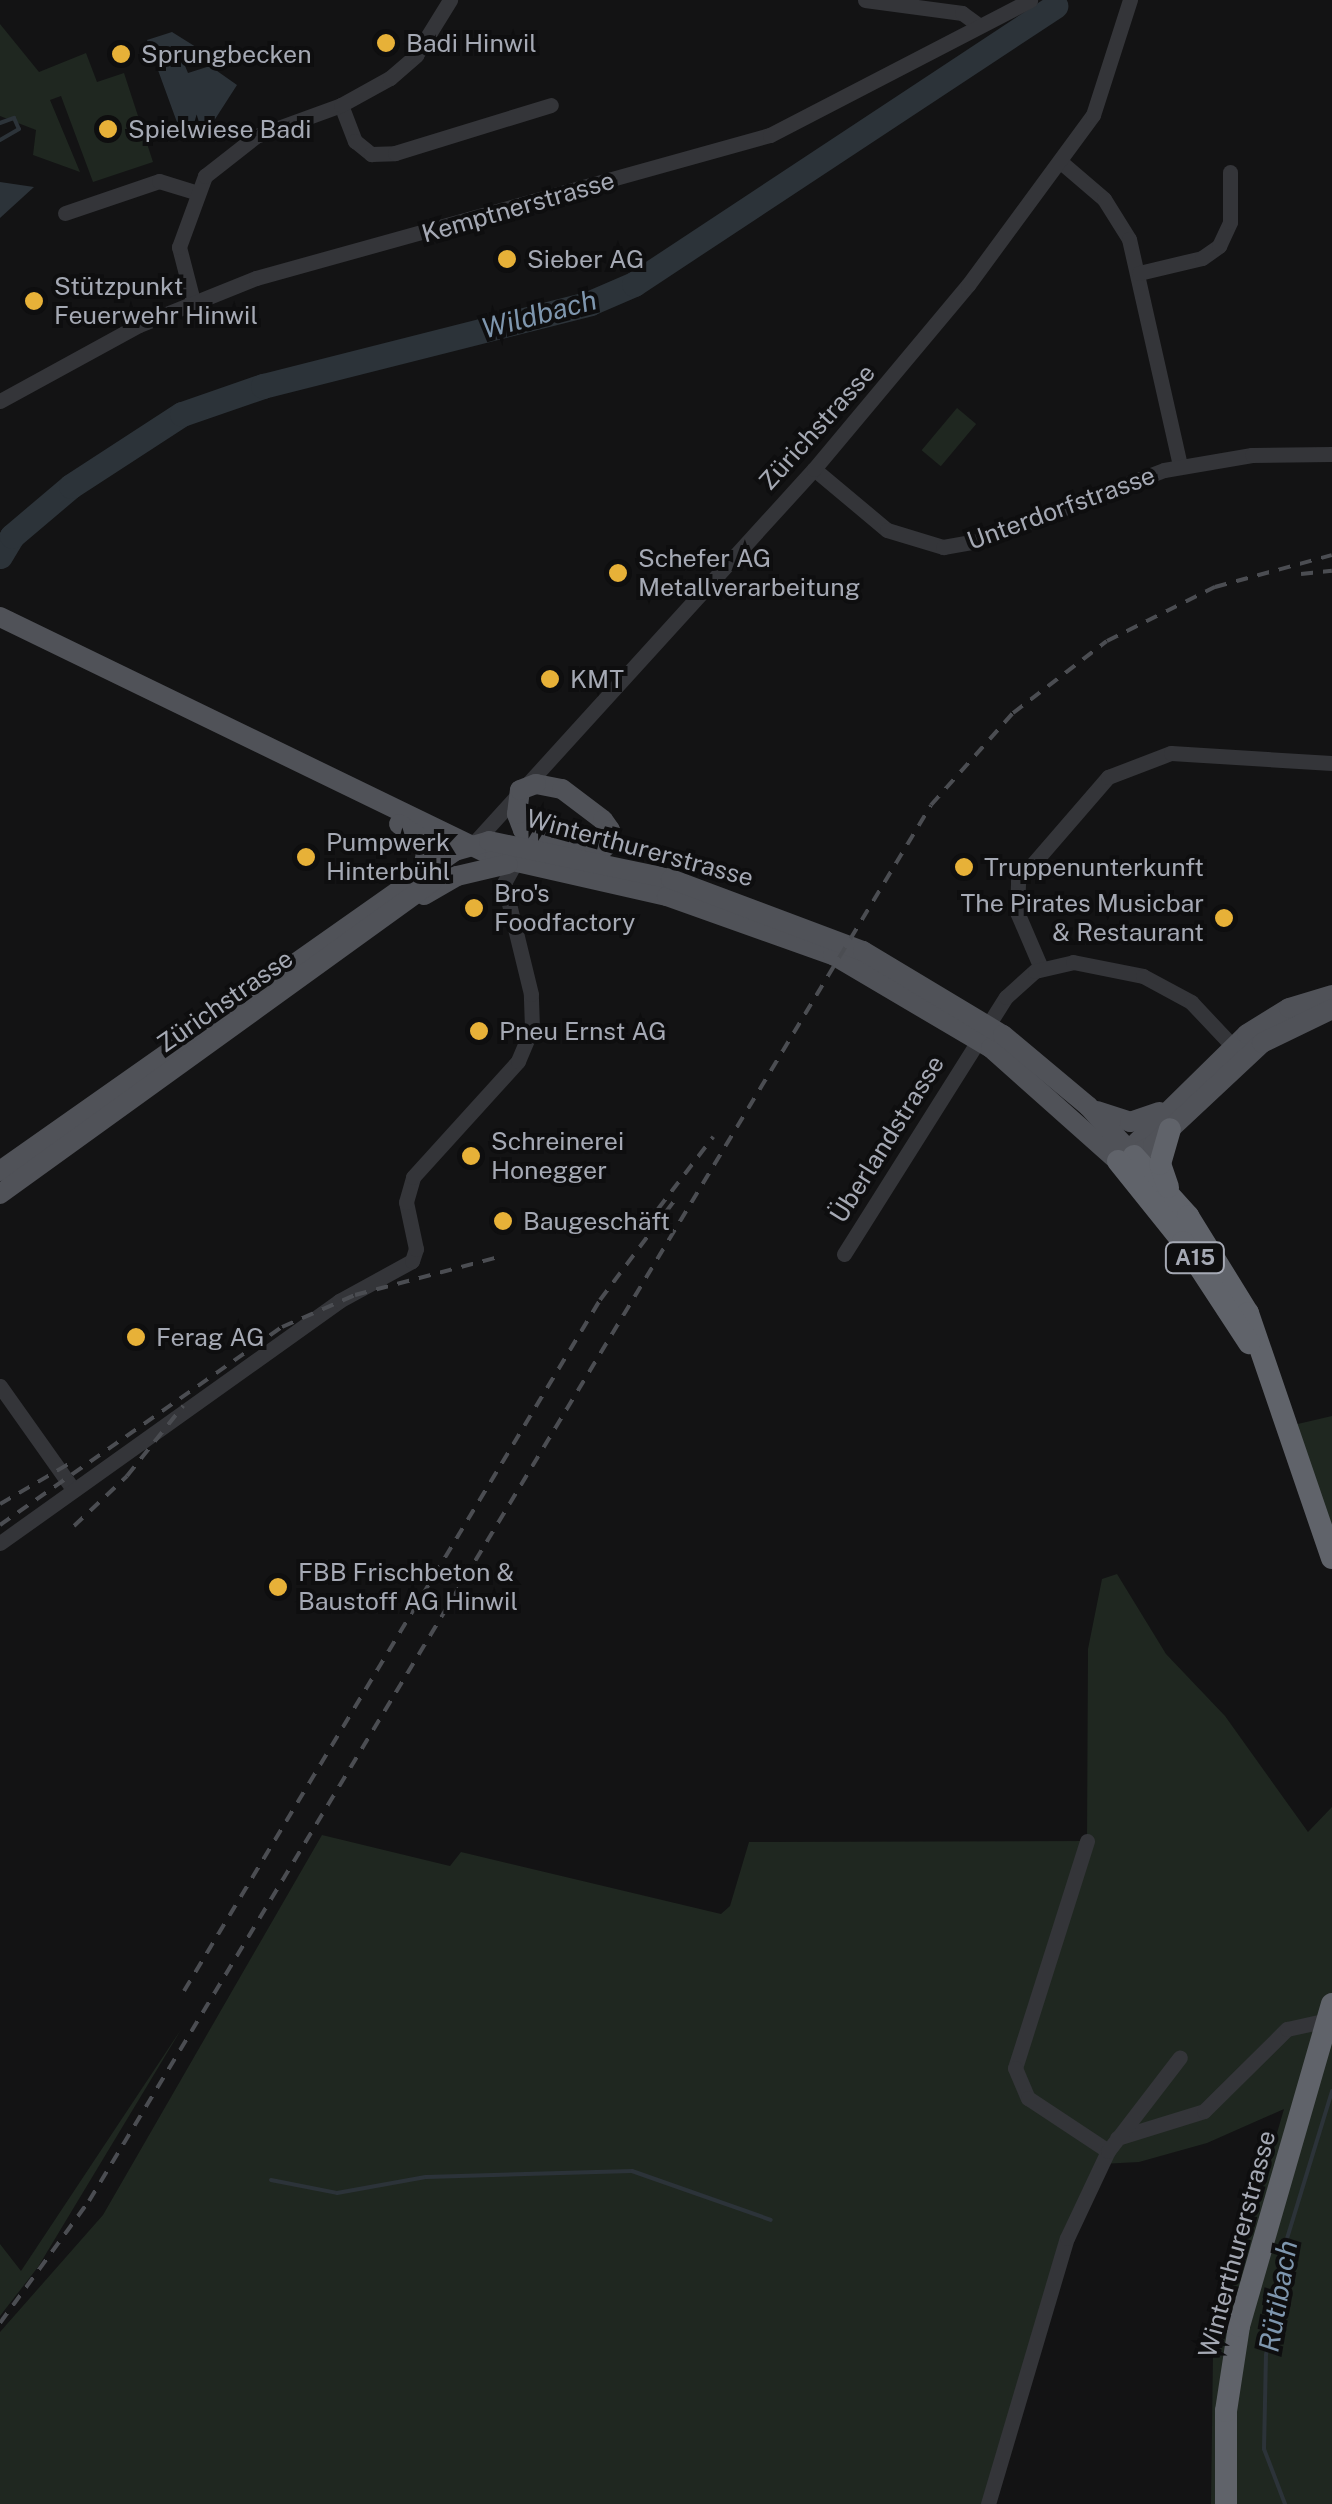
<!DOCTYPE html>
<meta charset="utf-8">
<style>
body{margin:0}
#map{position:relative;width:1332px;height:2504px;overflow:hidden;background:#131314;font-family:"Public Sans",sans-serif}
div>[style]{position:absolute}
.green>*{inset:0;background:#1f2720;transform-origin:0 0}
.water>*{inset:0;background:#2c3339}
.stream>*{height:4px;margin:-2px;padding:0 2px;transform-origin:2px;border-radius:2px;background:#2c3339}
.river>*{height:25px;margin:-12.5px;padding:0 12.5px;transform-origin:12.5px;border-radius:12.5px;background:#2c3339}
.minor>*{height:15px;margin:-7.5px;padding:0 7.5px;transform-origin:7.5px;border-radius:7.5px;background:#343539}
.major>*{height:20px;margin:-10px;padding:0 10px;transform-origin:10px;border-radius:10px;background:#505258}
.highway>*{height:22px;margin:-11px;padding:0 11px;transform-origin:11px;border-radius:11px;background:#60636a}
.rail>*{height:4px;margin-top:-2px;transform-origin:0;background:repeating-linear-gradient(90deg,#4b4d52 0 12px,transparent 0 22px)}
.dots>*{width:28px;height:28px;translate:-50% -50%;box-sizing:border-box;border:5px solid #0e0e0f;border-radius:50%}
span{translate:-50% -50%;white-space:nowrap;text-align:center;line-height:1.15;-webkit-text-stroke:8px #0e0e0f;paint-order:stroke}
.shield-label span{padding:2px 8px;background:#0e0e0f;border:2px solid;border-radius:8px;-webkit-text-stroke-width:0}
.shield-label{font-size:22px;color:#a5a9b4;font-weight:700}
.poi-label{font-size:25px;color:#a5a9b4}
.left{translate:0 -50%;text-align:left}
.right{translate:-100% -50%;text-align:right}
.street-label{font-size:25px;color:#a5a9b4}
.water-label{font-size:28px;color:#7e96ae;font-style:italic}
</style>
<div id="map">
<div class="green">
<i style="clip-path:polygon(0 24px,39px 72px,86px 53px,97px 82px,124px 73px,153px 162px,93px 182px,61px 96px,50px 100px,80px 172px,33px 155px,36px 130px,0 116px)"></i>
<i style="left:957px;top:408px;width:25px;height:55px;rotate:40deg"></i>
<i style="clip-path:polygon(1332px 1416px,1332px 1558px,1289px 1426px)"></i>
<i style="clip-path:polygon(1117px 1574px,1166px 1654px,1225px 1716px,1308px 1832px,1332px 1807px,1332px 2504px,1211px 2504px,1213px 2352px,1284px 2109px,1207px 2143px,1139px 2162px,1101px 2164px,1067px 2238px,988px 2504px,0 2504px,0 2332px,103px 2215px,322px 1835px,450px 1866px,461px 1852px,721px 1914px,730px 1906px,749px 1842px,1087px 1841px,1088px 1649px,1102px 1579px)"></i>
<i style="clip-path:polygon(182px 2028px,38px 2267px,0 2316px,0 2244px,21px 2271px)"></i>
</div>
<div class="water">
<i style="clip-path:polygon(172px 32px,196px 47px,183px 61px,188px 73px,210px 66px,237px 85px,210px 127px,182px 136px,147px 40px)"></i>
<i style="clip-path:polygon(0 182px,34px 187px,0 218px)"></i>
</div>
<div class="stream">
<i style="left:0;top:123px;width:15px;rotate:-20deg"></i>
<i style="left:14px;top:118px;width:12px;rotate:66deg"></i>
<i style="left:19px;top:129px;width:22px;rotate:150deg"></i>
<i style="left:271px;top:2180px;width:67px;rotate:11.1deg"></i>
<i style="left:337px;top:2193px;width:90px;rotate:-10.2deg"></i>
<i style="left:426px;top:2177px;width:206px;rotate:-1.7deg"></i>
<i style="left:632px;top:2171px;width:147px;rotate:19.4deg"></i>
<i style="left:1285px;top:2504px;width:59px;rotate:-110.9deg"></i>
<i style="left:1264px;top:2449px;width:94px;rotate:-88.8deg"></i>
<i style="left:1266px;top:2355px;width:112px;rotate:-80.2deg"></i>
<i style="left:1285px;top:2245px;width:161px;rotate:-73deg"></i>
</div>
<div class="river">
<i style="left:0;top:556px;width:23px;rotate:-59deg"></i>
<i style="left:12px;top:536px;width:77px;rotate:-40.3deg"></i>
<i style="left:71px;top:486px;width:132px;rotate:-33deg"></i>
<i style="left:182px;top:414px;width:86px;rotate:-19.1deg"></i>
<i style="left:263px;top:386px;width:337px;rotate:-14.2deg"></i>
<i style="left:590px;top:303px;width:48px;rotate:-23.4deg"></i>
<i style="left:634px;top:284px;width:505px;rotate:-33.44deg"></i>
</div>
<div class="minor">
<i style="left:865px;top:0;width:98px;rotate:7.6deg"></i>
<i style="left:962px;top:13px;width:17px;rotate:36deg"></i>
<i style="left:341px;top:105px;width:39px;rotate:69deg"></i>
<i style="left:355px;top:141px;width:21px;rotate:39deg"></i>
<i style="left:371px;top:154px;width:24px;rotate:-2deg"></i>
<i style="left:395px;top:153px;width:163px;rotate:-17.1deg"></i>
<i style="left:1062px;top:163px;width:55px;rotate:40.6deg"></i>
<i style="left:1104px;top:199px;width:47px;rotate:58deg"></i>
<i style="left:1129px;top:239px;width:233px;rotate:77.3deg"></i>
<i style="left:65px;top:213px;width:99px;rotate:-18.8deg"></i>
<i style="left:159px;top:181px;width:37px;rotate:17deg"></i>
<i style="left:1139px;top:273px;width:65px;rotate:-13.4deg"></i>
<i style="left:1202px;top:258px;width:21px;rotate:-35deg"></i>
<i style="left:1219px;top:246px;width:26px;rotate:-65deg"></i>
<i style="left:1230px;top:222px;width:50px;rotate:-90deg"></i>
<i style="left:193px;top:301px;width:56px;rotate:-104.5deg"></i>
<i style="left:179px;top:247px;width:76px;rotate:-69.9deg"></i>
<i style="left:205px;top:176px;width:65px;rotate:-38.1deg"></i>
<i style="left:256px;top:136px;width:90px;rotate:-20deg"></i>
<i style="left:341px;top:105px;width:56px;rotate:-28.9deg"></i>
<i style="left:390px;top:78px;width:35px;rotate:-41deg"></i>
<i style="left:416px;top:55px;width:65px;rotate:-58.3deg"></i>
<i style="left:0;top:401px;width:158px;rotate:-28.7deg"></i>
<i style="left:139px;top:325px;width:126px;rotate:-21.9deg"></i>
<i style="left:256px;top:278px;width:534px;rotate:-15.55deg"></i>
<i style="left:770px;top:135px;width:293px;rotate:-27.4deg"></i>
<i style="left:814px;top:469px;width:95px;rotate:39.9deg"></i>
<i style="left:887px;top:530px;width:59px;rotate:16.9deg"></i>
<i style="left:943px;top:547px;width:36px;rotate:-10deg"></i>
<i style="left:978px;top:541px;width:199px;rotate:-20.9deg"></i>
<i style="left:1164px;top:470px;width:89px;rotate:-9.7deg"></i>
<i style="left:1252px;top:455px;width:80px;rotate:-0.7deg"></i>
<i style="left:473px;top:844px;width:507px;rotate:-47.72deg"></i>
<i style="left:814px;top:469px;width:240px;rotate:-50.1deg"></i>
<i style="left:968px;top:285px;width:211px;rotate:-53.7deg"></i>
<i style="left:1093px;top:115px;width:121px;rotate:-72.2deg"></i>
<i style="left:1041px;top:968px;width:61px;rotate:-113.2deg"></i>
<i style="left:1017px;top:912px;width:31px;rotate:-88deg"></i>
<i style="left:1018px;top:881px;width:138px;rotate:-49.1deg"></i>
<i style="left:1108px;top:777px;width:67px;rotate:-20.9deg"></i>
<i style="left:1171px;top:753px;width:161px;rotate:3.6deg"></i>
<i style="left:844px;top:1254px;width:304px;rotate:-57.8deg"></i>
<i style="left:1006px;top:997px;width:39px;rotate:-42deg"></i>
<i style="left:1035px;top:971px;width:39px;rotate:-13deg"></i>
<i style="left:1073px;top:962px;width:71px;rotate:11.3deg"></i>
<i style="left:1143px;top:976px;width:55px;rotate:28.4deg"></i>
<i style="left:1191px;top:1002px;width:71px;rotate:46.7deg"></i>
<i style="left:0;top:1386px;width:126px;rotate:54.7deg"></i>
<i style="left:0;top:1543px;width:417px;rotate:-35.5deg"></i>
<i style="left:339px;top:1301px;width:83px;rotate:-28.7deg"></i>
<i style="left:412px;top:1261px;width:13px;rotate:-72deg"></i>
<i style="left:416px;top:1249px;width:48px;rotate:-102deg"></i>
<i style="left:406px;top:1202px;width:26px;rotate:-74deg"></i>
<i style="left:413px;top:1177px;width:156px;rotate:-47.8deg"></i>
<i style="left:518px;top:1061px;width:36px;rotate:-67deg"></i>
<i style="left:532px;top:1028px;width:34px;rotate:-92deg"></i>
<i style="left:531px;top:994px;width:114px;rotate:-103.7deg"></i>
<i style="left:504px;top:883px;width:23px;rotate:-61deg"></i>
<i style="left:1087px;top:1841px;width:238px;rotate:107.6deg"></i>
<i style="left:1015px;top:2068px;width:33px;rotate:67deg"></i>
<i style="left:1028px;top:2098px;width:96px;rotate:33.5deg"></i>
<i style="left:1117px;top:2138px;width:91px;rotate:-17.2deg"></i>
<i style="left:1204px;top:2111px;width:117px;rotate:-44.7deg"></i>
<i style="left:1287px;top:2029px;width:46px;rotate:-12.5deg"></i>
<i style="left:988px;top:2504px;width:277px;rotate:-73.5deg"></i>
<i style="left:1067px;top:2238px;width:96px;rotate:-64.8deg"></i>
<i style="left:1108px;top:2151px;width:118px;rotate:-52.5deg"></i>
</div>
<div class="major">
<i style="left:0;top:617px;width:550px;rotate:25.87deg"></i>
<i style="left:495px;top:857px;width:176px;rotate:12.8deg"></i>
<i style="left:667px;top:896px;width:176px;rotate:19.6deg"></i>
<i style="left:833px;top:955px;width:183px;rotate:30.5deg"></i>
<i style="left:991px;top:1048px;width:170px;rotate:41.7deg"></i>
<i style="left:536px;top:784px;width:26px;rotate:11deg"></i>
<i style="left:562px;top:789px;width:51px;rotate:37.1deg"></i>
<i style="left:603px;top:820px;width:12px;rotate:55deg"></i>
<i style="left:610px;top:830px;width:18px;rotate:106deg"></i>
<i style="left:605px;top:847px;width:21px;rotate:149deg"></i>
<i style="left:587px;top:858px;width:27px;rotate:-146deg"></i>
<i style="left:565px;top:843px;width:44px;rotate:-162.8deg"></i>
<i style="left:523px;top:830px;width:17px;rotate:-111deg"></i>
<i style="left:517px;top:814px;width:24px;rotate:-83deg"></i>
<i style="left:520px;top:790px;width:17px;rotate:-21deg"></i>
<i style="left:399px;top:824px;width:35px;rotate:33deg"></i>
<i style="left:428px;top:843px;width:32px;rotate:101deg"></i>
<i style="left:424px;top:895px;width:38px;rotate:-30deg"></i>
<i style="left:457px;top:876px;width:52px;rotate:-13.2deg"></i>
<i style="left:1097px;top:1111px;width:35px;rotate:18deg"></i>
<i style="left:1130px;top:1122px;width:31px;rotate:-19deg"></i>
<i style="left:1120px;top:1159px;width:178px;rotate:-44.5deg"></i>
<i style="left:1247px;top:1034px;width:49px;rotate:-31.8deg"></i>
<i style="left:1289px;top:1008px;width:45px;rotate:-16.8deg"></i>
<i style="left:1125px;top:1160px;width:32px;rotate:-28deg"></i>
<i style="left:1153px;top:1145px;width:149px;rotate:-43.1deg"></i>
<i style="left:1262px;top:1043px;width:78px;rotate:-25.9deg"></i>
<i style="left:0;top:1171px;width:556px;rotate:-35.12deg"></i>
<i style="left:455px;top:851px;width:35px;rotate:-16deg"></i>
<i style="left:489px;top:841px;width:186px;rotate:11.8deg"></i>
<i style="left:671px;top:879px;width:205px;rotate:20.6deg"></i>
<i style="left:863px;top:951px;width:163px;rotate:31deg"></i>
<i style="left:1003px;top:1035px;width:111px;rotate:39.9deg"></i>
<i style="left:1088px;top:1106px;width:68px;rotate:47.4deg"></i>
<i style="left:0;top:1194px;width:533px;rotate:-35.84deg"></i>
</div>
<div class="highway">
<i style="left:1134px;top:1156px;width:81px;rotate:48deg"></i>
<i style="left:1188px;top:1216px;width:114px;rotate:58.3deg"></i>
<i style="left:1248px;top:1313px;width:259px;rotate:71.1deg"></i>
<i style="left:1118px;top:1161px;width:104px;rotate:51.3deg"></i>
<i style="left:1183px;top:1242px;width:121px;rotate:56.8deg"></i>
<i style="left:1168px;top:1187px;width:24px;rotate:-109deg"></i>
<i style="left:1160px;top:1164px;width:36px;rotate:-74deg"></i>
<i style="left:1226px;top:2504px;width:93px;rotate:-90deg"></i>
<i style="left:1226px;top:2411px;width:86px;rotate:-81.3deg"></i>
<i style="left:1239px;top:2326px;width:335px;rotate:-73.9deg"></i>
</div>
<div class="rail">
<i style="left:1301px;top:574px;width:31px;rotate:-6deg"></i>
<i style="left:658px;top:1209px;width:91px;rotate:-52.6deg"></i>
<i style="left:0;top:1504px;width:83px;rotate:-30.3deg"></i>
<i style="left:0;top:1525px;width:345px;rotate:-35.1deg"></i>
<i style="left:282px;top:1327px;width:80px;rotate:-23.7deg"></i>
<i style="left:355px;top:1295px;width:149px;rotate:-14.8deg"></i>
<i style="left:74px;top:1526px;width:73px;rotate:-43.3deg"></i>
<i style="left:127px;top:1476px;width:90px;rotate:-51.3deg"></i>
<i style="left:184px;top:1991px;width:807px;rotate:-58.95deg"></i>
<i style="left:600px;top:1300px;width:124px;rotate:-53.2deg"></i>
<i style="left:0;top:2323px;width:151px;rotate:-53.9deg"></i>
<i style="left:89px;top:2201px;width:1630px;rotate:-58.9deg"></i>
<i style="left:931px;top:805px;width:123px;rotate:-48.3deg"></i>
<i style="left:1013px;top:713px;width:118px;rotate:-37.5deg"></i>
<i style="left:1107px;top:641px;width:121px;rotate:-26.6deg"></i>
<i style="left:1215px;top:587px;width:121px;rotate:-15.3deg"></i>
</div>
<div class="dots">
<i style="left:386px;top:43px;background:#e7b138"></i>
<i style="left:121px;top:54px;background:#e7b138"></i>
<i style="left:108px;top:129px;background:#e7b138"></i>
<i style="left:507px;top:259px;background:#e7b138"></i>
<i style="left:34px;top:301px;background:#e7b138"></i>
<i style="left:618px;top:573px;background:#e7b138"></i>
<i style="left:550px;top:679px;background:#e7b138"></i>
<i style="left:306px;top:857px;background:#e7b138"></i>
<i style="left:964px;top:867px;background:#e7b138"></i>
<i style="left:474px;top:908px;background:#e7b138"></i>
<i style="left:1224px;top:918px;background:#e7b138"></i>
<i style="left:479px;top:1031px;background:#e7b138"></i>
<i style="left:471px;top:1156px;background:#e7b138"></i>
<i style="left:503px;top:1221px;background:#e7b138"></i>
<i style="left:136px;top:1337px;background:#e7b138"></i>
<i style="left:278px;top:1587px;background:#e7b138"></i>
</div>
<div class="shield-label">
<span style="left:1195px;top:1258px">A15</span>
</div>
<div class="poi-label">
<span class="left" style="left:406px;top:43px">Badi Hinwil</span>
<span class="left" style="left:141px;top:54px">Sprungbecken</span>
<span class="left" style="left:128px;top:129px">Spielwiese Badi</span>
<span class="left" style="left:527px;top:259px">Sieber AG</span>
<span class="left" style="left:54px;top:301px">Stützpunkt<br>Feuerwehr Hinwil</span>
<span class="left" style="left:638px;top:573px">Schefer AG<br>Metallverarbeitung</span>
<span class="left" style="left:570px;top:679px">KMT</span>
<span class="left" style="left:326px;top:857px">Pumpwerk<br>Hinterbühl</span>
<span class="left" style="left:984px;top:867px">Truppenunterkunft</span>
<span class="left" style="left:494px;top:908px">Bro's<br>Foodfactory</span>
<span class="right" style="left:1204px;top:918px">The Pirates Musicbar<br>&amp; Restaurant</span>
<span class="left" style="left:499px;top:1031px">Pneu Ernst AG</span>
<span class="left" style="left:491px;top:1156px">Schreinerei<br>Honegger</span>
<span class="left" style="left:523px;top:1221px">Baugeschäft</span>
<span class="left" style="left:156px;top:1337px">Ferag AG</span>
<span class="left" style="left:298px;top:1587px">FBB Frischbeton &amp;<br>Baustoff AG Hinwil</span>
</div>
<div class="street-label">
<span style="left:518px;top:207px;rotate:-16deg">Kemptnerstrasse</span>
<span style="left:817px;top:427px;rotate:-48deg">Zürichstrasse</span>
<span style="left:1061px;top:508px;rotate:-20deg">Unterdorfstrasse</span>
<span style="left:640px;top:848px;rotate:15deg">Winterthurerstrasse</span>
<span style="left:225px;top:1001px;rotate:-35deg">Zürichstrasse</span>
<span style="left:887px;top:1139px;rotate:-58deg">Überlandstrasse</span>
<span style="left:1237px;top:2244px;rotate:-75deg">Winterthurerstrasse</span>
</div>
<div class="water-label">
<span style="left:539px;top:314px;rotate:-15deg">Wildbach</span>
<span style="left:1278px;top:2296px;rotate:-80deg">Rütibach</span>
</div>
</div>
